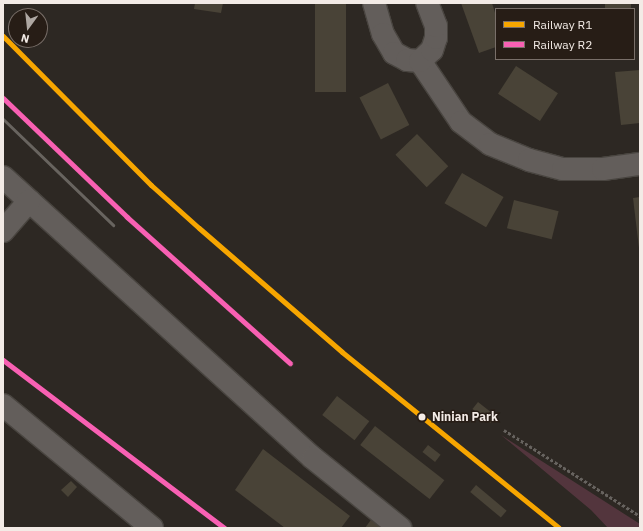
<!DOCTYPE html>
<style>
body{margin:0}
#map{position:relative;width:643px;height:531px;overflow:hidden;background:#2d2823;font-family:"IBM Plex Sans",sans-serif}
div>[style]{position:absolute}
.green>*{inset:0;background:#53353d}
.building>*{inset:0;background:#494337;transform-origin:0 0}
.path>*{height:2.5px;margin-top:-1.25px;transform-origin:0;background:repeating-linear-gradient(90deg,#67635f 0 3px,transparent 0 5px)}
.roads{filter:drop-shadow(1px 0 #494540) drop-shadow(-1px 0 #494540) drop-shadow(0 1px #494540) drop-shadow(0 -1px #494540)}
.minor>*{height:22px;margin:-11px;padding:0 11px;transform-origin:11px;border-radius:11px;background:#635e5b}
.rail>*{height:3px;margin:-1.5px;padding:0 1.5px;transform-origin:1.5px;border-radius:1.5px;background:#68645f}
.rail-1>*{height:5px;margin:-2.5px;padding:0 2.5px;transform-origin:2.5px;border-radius:2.5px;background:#f7a600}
.rail-2>*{height:5px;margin:-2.5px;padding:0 2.5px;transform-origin:2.5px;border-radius:2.5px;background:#f860b3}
.dots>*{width:11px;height:11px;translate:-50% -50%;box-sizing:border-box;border:2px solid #271d16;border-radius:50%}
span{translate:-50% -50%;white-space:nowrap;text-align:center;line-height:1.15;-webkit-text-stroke:3px #271d16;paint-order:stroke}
.stop-label{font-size:12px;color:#f3ebe6;font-weight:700}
.left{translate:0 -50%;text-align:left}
.frame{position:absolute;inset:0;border:4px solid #f3ebe6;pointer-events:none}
.legend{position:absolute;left:495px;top:8px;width:140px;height:52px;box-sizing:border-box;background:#271d16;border:1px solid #796f69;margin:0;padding:5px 7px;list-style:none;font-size:12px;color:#f3ebe6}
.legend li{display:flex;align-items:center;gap:8px;height:20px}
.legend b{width:20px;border:1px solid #796f69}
.north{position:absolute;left:8px;top:8px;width:40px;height:40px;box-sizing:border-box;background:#271d16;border:1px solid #796f69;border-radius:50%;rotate:195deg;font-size:11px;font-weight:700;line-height:16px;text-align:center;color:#f3ebe6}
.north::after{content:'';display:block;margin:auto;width:14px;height:18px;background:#aea7a2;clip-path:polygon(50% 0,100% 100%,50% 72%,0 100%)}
</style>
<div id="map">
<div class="green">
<i style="clip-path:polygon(501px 435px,640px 524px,640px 528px,608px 528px,591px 510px)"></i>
</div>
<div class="building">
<i style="clip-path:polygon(195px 3px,223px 3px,221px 13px,194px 9px)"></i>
<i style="left:315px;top:3px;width:31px;height:89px"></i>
<i style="clip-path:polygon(461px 3px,492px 3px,496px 16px,496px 47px,479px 53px)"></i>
<i style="left:605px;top:3px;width:26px;height:6px"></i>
<i style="left:516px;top:66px;width:50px;height:33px;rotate:33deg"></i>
<i style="clip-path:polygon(640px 70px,640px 123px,621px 125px,615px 72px)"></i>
<i style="left:388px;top:83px;width:47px;height:32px;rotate:63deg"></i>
<i style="left:417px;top:134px;width:45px;height:30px;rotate:46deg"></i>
<i style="left:462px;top:173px;width:48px;height:35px;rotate:30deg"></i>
<i style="clip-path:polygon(640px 197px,640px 248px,639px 248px,633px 198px)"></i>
<i style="left:514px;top:200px;width:46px;height:29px;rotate:14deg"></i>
<i style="left:337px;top:396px;width:41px;height:24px;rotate:38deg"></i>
<i style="left:478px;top:402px;width:23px;height:9px;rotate:38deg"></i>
<i style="left:375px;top:426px;width:88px;height:24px;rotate:38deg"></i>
<i style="left:428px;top:445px;width:16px;height:9px;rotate:38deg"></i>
<i style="clip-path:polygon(263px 449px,350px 516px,341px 528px,285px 528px,235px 490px)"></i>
<i style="clip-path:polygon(71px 481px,77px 487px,68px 497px,61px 490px)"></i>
<i style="left:476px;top:485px;width:40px;height:9px;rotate:40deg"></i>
<i style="clip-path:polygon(373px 517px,388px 528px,365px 528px)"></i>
</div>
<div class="path">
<i style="left:504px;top:430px;width:161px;rotate:32.3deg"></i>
</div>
<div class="roads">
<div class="minor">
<i style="left:374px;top:3px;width:32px;rotate:74deg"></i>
<i style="left:383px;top:34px;width:22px;rotate:60deg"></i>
<i style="left:394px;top:53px;width:15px;rotate:28deg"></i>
<i style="left:407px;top:60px;width:13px;rotate:4deg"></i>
<i style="left:420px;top:61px;width:73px;rotate:56.1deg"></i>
<i style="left:461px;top:122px;width:36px;rotate:37deg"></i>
<i style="left:490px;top:144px;width:42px;rotate:22.3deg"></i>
<i style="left:529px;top:160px;width:35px;rotate:15deg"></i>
<i style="left:563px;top:169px;width:40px"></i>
<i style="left:603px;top:169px;width:37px;rotate:-8deg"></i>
<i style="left:420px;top:61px;width:16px;rotate:-43deg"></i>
<i style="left:432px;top:50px;width:13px;rotate:-72deg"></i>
<i style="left:436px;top:38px;width:12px;rotate:-90deg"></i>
<i style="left:436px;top:26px;width:25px;rotate:-111deg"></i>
<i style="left:3px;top:177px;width:418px;rotate:42.2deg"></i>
<i style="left:313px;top:458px;width:112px;rotate:38.8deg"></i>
<i style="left:3px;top:231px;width:40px;rotate:-49deg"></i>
<i style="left:3px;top:405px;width:193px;rotate:39.5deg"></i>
</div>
</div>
<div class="rail">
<i style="left:3px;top:98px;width:172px;rotate:43.8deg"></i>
<i style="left:127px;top:217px;width:219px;rotate:41.9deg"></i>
<i style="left:3px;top:119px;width:153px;rotate:43.9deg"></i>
<i style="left:3px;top:360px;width:278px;rotate:37.2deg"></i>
</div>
<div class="rail-1">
<i style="left:3px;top:36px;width:210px;rotate:45.2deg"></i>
<i style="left:151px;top:185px;width:64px;rotate:41.9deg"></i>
<i style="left:199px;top:228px;width:189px;rotate:40.9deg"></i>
<i style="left:342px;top:352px;width:279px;rotate:39deg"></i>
</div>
<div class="rail-2">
<i style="left:3px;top:98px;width:172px;rotate:43.8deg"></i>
<i style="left:127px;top:217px;width:219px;rotate:41.9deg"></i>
<i style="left:3px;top:360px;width:278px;rotate:37.2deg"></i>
</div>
<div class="dots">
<i style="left:422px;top:417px;background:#f3ebe6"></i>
</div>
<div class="stop-label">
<span class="left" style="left:432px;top:417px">Ninian Park</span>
</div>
<div class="frame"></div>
<ul class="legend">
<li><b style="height:5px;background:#f7a600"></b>Railway R1</li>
<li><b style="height:5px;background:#f860b3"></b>Railway R2</li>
</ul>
<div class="north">N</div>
</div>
